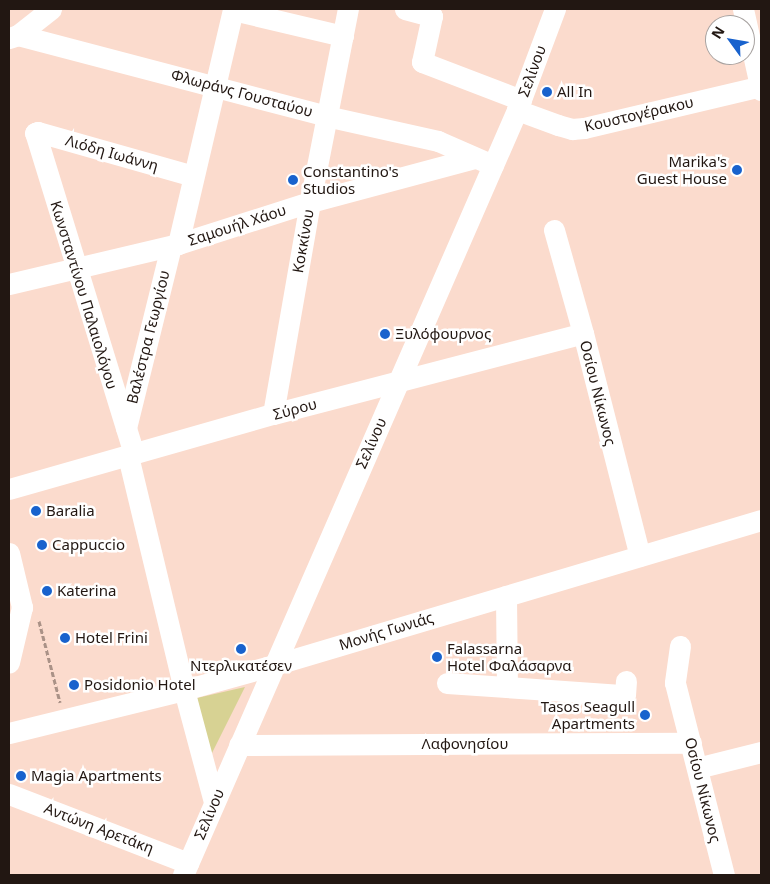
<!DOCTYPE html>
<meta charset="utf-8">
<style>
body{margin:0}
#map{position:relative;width:770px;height:884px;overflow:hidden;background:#fbdbcd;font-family:"Noto Sans",sans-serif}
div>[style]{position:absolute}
.green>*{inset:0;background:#d7d293}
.path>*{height:3px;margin-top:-1.5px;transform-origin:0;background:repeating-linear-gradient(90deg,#aa9287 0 5px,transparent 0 7.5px)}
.minor>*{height:21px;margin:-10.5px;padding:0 10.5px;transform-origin:10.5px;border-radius:10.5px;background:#fff}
.dots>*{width:14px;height:14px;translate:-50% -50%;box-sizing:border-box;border:2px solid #fff;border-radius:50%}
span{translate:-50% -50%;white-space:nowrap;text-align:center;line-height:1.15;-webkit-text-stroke:5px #fff;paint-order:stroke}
.street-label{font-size:15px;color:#221712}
.poi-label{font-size:15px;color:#221712}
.left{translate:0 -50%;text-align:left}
.right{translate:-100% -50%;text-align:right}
.frame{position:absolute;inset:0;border:10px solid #221712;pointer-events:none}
.north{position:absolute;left:705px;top:15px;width:50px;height:50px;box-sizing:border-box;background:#fff;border:1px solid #a7a2a0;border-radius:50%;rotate:302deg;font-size:14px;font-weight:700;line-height:20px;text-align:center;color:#221712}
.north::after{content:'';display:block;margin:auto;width:18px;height:22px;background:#1862cd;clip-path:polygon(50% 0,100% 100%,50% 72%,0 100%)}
</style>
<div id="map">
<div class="green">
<i style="clip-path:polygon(245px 687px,210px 757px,197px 698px)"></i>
</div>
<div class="path">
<i style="left:39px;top:621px;width:84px;rotate:75.5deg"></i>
</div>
<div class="minor">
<i style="left:405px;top:9px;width:28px;rotate:15deg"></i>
<i style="left:432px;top:16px;width:47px;rotate:102.3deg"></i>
<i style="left:422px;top:62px;width:106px;rotate:21deg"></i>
<i style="left:743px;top:9px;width:83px;rotate:77.5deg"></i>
<i style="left:233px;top:10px;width:113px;rotate:13.3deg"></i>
<i style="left:18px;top:35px;width:42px;rotate:-38.2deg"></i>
<i style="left:9px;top:38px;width:9px;rotate:-18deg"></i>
<i style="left:18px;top:35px;width:318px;rotate:14.7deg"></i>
<i style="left:326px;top:116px;width:115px;rotate:12.6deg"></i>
<i style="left:438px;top:141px;width:60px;rotate:23.6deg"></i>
<i style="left:517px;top:110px;width:44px;rotate:20.1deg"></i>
<i style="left:558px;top:125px;width:15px;rotate:16deg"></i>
<i style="left:572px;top:129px;width:12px;rotate:-5deg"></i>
<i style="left:584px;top:128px;width:182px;rotate:-13.3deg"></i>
<i style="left:554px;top:230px;width:107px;rotate:74.3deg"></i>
<i style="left:583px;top:333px;width:230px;rotate:75.7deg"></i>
<i style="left:178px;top:244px;width:241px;rotate:-76.8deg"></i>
<i style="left:9px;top:284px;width:174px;rotate:-13.3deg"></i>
<i style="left:178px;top:244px;width:139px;rotate:-17.7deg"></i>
<i style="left:310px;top:202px;width:170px;rotate:-15deg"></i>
<i style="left:273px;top:414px;width:215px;rotate:-80.1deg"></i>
<i style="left:310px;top:202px;width:197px;rotate:-78.9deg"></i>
<i style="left:126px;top:428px;width:187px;rotate:-76.1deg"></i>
<i style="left:134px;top:454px;width:336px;rotate:-107.1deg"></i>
<i style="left:35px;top:133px;width:3px;rotate:-18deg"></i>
<i style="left:38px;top:132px;width:161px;rotate:15.8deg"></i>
<i style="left:128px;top:456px;width:241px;rotate:76.5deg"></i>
<i style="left:184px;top:690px;width:116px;rotate:75deg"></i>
<i style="left:9px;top:489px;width:274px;rotate:-15.9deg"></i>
<i style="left:273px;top:414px;width:320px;rotate:-14.6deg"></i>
<i style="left:9px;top:553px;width:56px;rotate:76.5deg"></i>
<i style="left:22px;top:607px;width:57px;rotate:103.3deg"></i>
<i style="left:506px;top:596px;width:91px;rotate:89.4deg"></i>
<i style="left:680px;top:646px;width:37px;rotate:98deg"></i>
<i style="left:675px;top:683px;width:198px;rotate:75.7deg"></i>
<i style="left:447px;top:683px;width:178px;rotate:3.9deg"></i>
<i style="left:625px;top:695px;width:14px;rotate:-86deg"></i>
<i style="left:9px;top:733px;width:180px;rotate:-13.8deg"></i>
<i style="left:184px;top:690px;width:93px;rotate:-15.5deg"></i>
<i style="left:274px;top:665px;width:508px;rotate:-16.58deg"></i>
<i style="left:239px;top:745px;width:452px;rotate:-0.3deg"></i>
<i style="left:697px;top:768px;width:66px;rotate:-14deg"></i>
<i style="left:9px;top:794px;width:192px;rotate:21.1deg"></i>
<i style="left:183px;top:875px;width:835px;rotate:-66.41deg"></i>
<i style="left:517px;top:110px;width:108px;rotate:-69.4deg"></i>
</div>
<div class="dots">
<i style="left:547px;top:92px;background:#1862cd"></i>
<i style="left:737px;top:170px;background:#1862cd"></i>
<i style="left:293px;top:180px;background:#1862cd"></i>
<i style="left:385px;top:334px;background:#1862cd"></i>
<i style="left:36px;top:511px;background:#1862cd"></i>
<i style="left:42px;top:545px;background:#1862cd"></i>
<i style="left:47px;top:591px;background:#1862cd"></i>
<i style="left:65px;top:638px;background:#1862cd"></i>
<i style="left:241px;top:649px;background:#1862cd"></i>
<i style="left:437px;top:657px;background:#1862cd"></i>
<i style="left:74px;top:685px;background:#1862cd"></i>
<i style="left:645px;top:715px;background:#1862cd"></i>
<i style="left:21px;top:776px;background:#1862cd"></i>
</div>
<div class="street-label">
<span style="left:532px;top:71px;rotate:-70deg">Σελίνου</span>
<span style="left:242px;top:93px;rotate:15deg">Φλωράνς Γουσταύου</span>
<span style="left:639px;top:114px;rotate:-13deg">Κουστογέρακου</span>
<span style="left:112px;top:153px;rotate:16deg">Λιόδη Ιωάννη</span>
<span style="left:237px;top:225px;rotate:-18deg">Σαμουήλ Χάου</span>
<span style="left:303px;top:241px;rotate:-80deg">Κοκκίνου</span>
<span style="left:84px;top:295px;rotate:73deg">Κωνσταντίνου Παλαιολόγου</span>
<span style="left:148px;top:337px;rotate:-76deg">Βαλέστρα Γεωργίου</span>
<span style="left:598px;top:393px;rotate:76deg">Οσίου Νίκωνος</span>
<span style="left:295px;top:409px;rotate:-15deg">Σύρου</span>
<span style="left:371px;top:443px;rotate:-66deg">Σελίνου</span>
<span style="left:386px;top:631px;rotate:-17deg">Μονής Γωνιάς</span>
<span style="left:465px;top:744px">Λαφονησίου</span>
<span style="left:703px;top:790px;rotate:76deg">Οσίου Νίκωνος</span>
<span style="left:209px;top:814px;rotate:-67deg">Σελίνου</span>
<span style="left:99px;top:828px;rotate:21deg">Αντώνη Αρετάκη</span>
</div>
<div class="poi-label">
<span class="left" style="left:557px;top:92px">All In</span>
<span class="right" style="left:727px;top:170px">Marika's<br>Guest House</span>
<span class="left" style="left:303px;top:180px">Constantino's<br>Studios</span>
<span class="left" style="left:395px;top:334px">Ξυλόφουρνος</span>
<span class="left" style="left:46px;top:511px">Baralia</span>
<span class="left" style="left:52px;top:545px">Cappuccio</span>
<span class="left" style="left:57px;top:591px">Katerina</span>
<span class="left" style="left:75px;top:638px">Hotel Frini</span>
<span class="left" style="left:447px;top:657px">Falassarna<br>Hotel Φαλάσαρνα</span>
<span style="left:241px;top:666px">Ντερλικατέσεν</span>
<span class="left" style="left:84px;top:685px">Posidonio Hotel</span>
<span class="right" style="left:635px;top:715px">Tasos Seagull<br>Apartments</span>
<span class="left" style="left:31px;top:776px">Magia Apartments</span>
</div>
<div class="frame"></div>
<div class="north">N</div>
</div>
